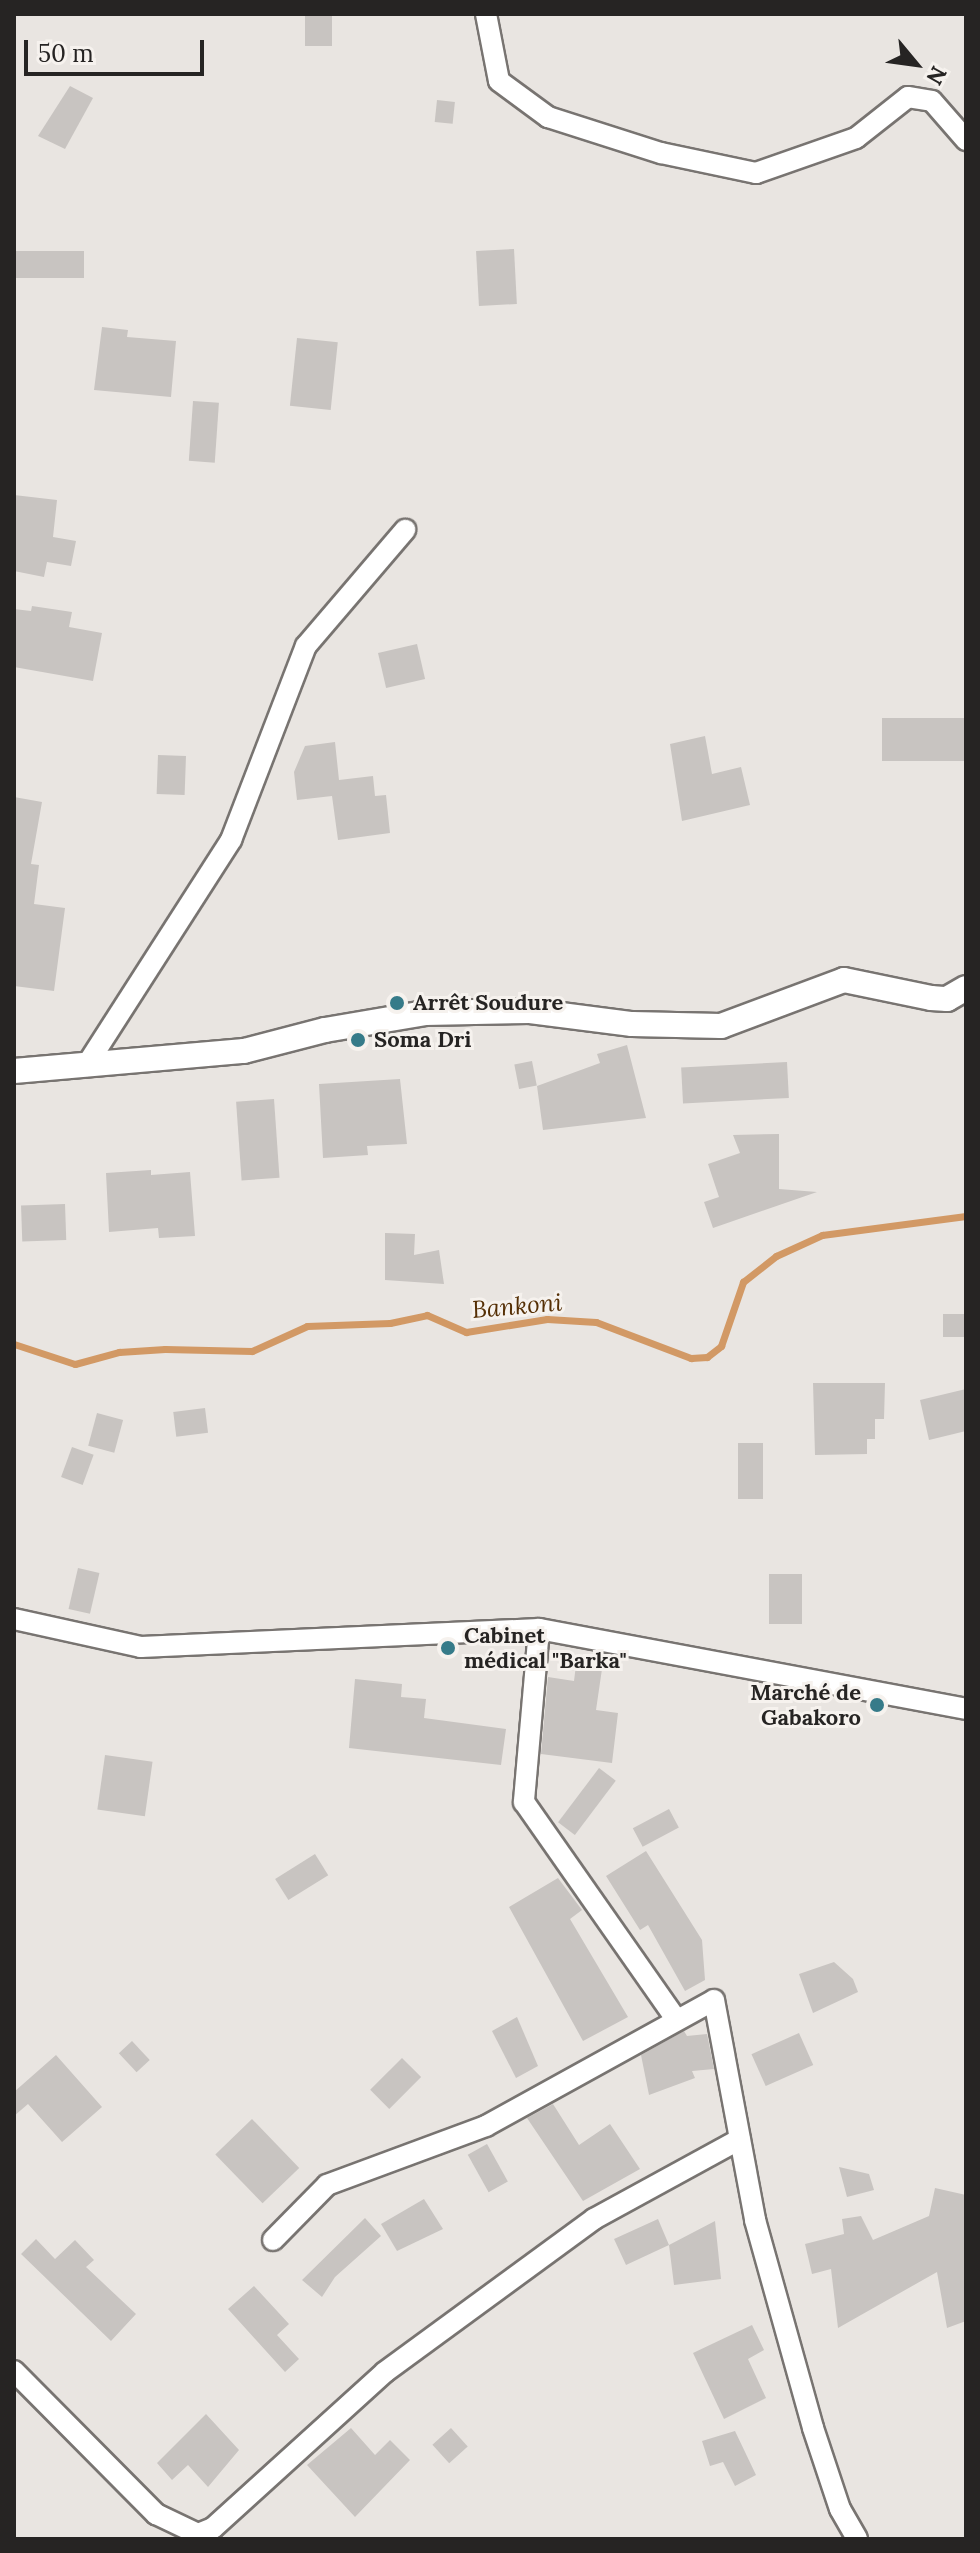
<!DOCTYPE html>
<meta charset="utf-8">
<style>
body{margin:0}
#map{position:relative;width:980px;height:2553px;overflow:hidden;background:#e9e5e1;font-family:Lora,serif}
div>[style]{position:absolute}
.stream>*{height:7px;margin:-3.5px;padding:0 3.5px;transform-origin:3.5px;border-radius:3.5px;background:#d29965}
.building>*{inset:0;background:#c8c4c1;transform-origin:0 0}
.roads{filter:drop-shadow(2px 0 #787471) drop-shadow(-2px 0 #787471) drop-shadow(0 2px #787471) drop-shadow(0 -2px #787471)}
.minor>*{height:20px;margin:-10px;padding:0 10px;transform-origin:10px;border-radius:10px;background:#fff}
.tertiary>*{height:24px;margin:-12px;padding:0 12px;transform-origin:12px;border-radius:12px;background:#fff}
.dots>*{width:22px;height:22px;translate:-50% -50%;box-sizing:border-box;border:4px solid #f6f2ee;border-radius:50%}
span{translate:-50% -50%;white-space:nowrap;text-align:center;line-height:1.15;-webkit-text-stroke:6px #f6f2ee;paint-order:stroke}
.poi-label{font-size:22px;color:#262423;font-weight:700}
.left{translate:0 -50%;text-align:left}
.right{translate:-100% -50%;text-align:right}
.water-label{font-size:24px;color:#552f05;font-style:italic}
.frame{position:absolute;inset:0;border:16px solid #262423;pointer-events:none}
.north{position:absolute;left:876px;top:24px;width:80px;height:80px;-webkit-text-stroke:6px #f6f2ee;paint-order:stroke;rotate:119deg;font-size:22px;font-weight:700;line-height:32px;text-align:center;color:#262423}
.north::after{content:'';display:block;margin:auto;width:28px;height:36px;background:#262423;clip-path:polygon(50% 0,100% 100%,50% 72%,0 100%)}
.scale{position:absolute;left:24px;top:40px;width:180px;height:36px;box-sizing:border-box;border:4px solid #262423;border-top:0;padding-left:10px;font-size:24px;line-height:28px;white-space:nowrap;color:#262423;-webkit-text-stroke:6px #f6f2ee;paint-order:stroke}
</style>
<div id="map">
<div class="stream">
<i style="left:14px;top:1344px;width:64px;rotate:18.2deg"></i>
<i style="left:75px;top:1364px;width:46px;rotate:-15.3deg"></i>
<i style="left:119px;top:1352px;width:46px;rotate:-3.7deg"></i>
<i style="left:165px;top:1349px;width:87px;rotate:1.3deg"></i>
<i style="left:252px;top:1351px;width:60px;rotate:-24.4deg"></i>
<i style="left:307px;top:1326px;width:83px;rotate:-2.1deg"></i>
<i style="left:390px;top:1323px;width:38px;rotate:-12deg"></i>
<i style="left:427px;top:1315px;width:43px;rotate:23.6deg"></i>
<i style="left:466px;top:1332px;width:82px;rotate:-9.1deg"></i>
<i style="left:547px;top:1319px;width:49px;rotate:3.5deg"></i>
<i style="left:596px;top:1322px;width:102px;rotate:20.8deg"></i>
<i style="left:691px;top:1358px;width:16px;rotate:-4deg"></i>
<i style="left:707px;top:1357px;width:18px;rotate:-38deg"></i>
<i style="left:721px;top:1346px;width:68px;rotate:-71deg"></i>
<i style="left:743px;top:1282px;width:42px;rotate:-38.2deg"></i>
<i style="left:776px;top:1256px;width:51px;rotate:-24.5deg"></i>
<i style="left:822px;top:1235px;width:145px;rotate:-7.5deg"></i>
</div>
<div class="building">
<i style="left:305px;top:14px;width:27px;height:32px"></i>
<i style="clip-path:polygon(70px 86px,93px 98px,65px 149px,38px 136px)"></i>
<i style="left:437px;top:100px;width:18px;height:22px;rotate:6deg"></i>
<i style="left:514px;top:249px;width:55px;height:38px;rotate:87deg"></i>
<i style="left:14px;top:251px;width:70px;height:27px"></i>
<i style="clip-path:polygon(102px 327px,128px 330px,127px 337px,176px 341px,171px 397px,94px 390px)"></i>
<i style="left:297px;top:338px;width:41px;height:68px;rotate:6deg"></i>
<i style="left:193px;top:401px;width:26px;height:60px;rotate:4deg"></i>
<i style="clip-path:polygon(14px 495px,57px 500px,53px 537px,76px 541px,71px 566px,47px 562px,44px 577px,14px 571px)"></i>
<i style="clip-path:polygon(32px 606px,72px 612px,69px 627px,102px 633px,93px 681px,14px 667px,14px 609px,31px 611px)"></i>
<i style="left:417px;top:644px;width:36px;height:40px;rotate:77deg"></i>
<i style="left:966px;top:718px;width:43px;height:84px;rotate:90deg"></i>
<i style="clip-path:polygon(705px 736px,712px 774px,741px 767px,750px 805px,682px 821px,670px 744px)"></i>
<i style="clip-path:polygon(335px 742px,339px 780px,373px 776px,375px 796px,386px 795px,390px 833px,338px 840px,332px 796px,297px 800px,294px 772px,305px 746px)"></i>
<i style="left:158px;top:755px;width:28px;height:39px;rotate:2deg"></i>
<i style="clip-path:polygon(14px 797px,42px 802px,31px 864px,39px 865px,34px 904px,65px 908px,54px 991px,14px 986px)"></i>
<i style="clip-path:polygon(627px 1045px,646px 1118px,543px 1130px,537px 1086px,600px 1063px,597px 1054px)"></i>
<i style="left:532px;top:1061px;width:25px;height:18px;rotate:79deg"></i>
<i style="left:787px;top:1062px;width:36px;height:106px;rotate:87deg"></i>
<i style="clip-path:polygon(400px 1079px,407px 1144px,367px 1146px,368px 1155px,323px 1158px,319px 1084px)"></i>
<i style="left:274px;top:1099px;width:79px;height:38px;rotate:86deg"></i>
<i style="clip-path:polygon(779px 1134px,779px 1189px,817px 1192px,713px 1228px,704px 1202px,719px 1197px,708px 1164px,740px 1153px,733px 1135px)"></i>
<i style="clip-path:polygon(151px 1170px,151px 1175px,190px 1172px,195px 1236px,159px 1238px,158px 1228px,109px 1232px,106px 1173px)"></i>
<i style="left:65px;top:1204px;width:36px;height:44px;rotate:88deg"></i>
<i style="clip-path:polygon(385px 1233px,415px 1234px,414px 1255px,439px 1250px,444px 1284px,385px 1280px)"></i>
<i style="left:966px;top:1314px;width:23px;height:23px;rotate:90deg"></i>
<i style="clip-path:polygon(813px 1383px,885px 1383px,884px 1419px,875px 1419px,875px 1439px,867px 1439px,867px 1454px,815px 1455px)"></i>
<i style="clip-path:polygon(966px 1389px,966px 1431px,929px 1440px,920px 1400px)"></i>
<i style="left:205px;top:1408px;width:25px;height:32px;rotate:83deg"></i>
<i style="left:97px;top:1413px;width:27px;height:34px;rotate:15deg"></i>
<i style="left:738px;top:1443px;width:25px;height:56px"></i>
<i style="left:72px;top:1447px;width:23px;height:32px;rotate:20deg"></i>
<i style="left:78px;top:1568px;width:22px;height:42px;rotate:13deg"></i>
<i style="left:802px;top:1574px;width:50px;height:33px;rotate:90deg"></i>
<i style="clip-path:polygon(576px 1665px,602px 1669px,596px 1710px,618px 1713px,612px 1763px,541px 1754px,548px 1677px,574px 1681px)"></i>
<i style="clip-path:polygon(355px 1679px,402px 1684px,401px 1697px,426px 1699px,424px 1718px,506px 1729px,501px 1765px,349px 1748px)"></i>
<i style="left:105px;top:1755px;width:48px;height:55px;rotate:8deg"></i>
<i style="left:599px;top:1768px;width:21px;height:68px;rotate:37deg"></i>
<i style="left:669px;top:1809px;width:21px;height:41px;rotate:62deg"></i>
<i style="clip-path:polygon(646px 1851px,702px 1940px,705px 1980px,685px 1991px,648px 1925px,640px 1930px,606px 1876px)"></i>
<i style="left:315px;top:1854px;width:25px;height:47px;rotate:58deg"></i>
<i style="clip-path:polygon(558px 1878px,582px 1910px,570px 1919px,628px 2017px,583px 2041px,509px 1907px)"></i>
<i style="clip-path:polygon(834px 1962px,853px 1979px,858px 1992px,813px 2013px,799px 1974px)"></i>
<i style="clip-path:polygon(517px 2017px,538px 2066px,516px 2078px,492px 2031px)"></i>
<i style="clip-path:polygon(684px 2031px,687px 2036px,707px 2034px,714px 2069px,692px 2071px,695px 2078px,649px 2095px,641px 2055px)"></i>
<i style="left:799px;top:2033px;width:35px;height:52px;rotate:66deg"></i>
<i style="left:132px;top:2041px;width:26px;height:18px;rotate:47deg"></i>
<i style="clip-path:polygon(56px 2055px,102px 2107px,62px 2142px,28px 2104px,14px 2116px,14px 2092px)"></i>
<i style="left:402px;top:2058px;width:27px;height:45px;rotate:45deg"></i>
<i style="clip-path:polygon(553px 2104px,579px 2145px,610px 2124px,640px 2169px,583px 2201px,527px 2118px)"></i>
<i style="left:252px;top:2119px;width:68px;height:51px;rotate:46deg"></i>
<i style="left:487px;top:2144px;width:43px;height:22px;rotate:61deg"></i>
<i style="clip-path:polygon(839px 2167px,869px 2174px,874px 2190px,847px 2197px)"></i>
<i style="clip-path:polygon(935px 2188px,966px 2195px,966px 2321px,947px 2328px,937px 2272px,838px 2328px,831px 2269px,812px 2274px,805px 2244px,844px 2234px,842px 2219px,861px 2216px,873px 2240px,929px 2216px)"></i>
<i style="clip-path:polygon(424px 2199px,443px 2229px,397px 2251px,381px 2224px)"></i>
<i style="clip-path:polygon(365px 2218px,381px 2236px,335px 2277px,322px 2297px,302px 2280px)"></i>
<i style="clip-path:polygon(658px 2219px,669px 2245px,715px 2221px,721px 2279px,674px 2285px,669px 2245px,626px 2265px,614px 2239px)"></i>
<i style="clip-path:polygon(36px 2239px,55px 2259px,75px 2240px,94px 2260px,86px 2267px,136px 2314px,111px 2341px,21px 2254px)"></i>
<i style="clip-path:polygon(254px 2286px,289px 2324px,277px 2335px,299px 2359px,285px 2372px,228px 2309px)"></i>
<i style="clip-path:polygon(752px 2325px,764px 2350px,748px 2359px,766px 2398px,724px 2419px,693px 2353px)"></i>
<i style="clip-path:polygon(206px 2414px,239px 2450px,208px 2487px,188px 2465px,172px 2480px,157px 2463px)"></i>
<i style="clip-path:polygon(351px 2428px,375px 2455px,390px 2440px,410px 2460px,355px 2517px,307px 2465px)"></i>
<i style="left:451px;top:2428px;width:25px;height:25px;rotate:48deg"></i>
<i style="clip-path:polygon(735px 2431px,756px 2475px,735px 2486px,723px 2462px,710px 2466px,702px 2441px)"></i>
</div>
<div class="roads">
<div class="minor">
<i style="left:486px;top:14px;width:68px;rotate:79deg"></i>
<i style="left:499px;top:81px;width:61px;rotate:36.3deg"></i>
<i style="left:548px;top:117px;width:119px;rotate:17.7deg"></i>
<i style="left:661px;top:153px;width:97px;rotate:11.9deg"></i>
<i style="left:756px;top:173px;width:106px;rotate:-19.3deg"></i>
<i style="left:856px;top:138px;width:66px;rotate:-38.3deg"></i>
<i style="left:908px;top:97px;width:24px;rotate:9deg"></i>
<i style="left:932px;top:101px;width:52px;rotate:48.9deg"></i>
<i style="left:86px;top:1066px;width:269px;rotate:-57.3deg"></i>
<i style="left:231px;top:840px;width:208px;rotate:-68.9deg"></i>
<i style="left:306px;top:646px;width:153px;rotate:-49.5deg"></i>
<i style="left:14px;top:1619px;width:130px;rotate:12.4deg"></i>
<i style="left:141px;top:1647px;width:398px;rotate:-2.6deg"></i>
<i style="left:539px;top:1629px;width:434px;rotate:10.6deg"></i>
<i style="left:539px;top:1629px;width:174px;rotate:95deg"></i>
<i style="left:524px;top:1802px;width:265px;rotate:55deg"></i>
<i style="left:273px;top:2240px;width:77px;rotate:-45.5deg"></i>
<i style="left:327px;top:2185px;width:170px;rotate:-20.4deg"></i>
<i style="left:486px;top:2126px;width:260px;rotate:-28.9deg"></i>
<i style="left:714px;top:2000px;width:224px;rotate:79.4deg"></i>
<i style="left:755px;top:2220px;width:216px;rotate:74.4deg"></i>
<i style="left:813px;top:2428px;width:85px;rotate:71.6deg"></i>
<i style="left:840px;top:2509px;width:34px;rotate:60deg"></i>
<i style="left:14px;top:2371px;width:202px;rotate:45.2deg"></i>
<i style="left:156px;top:2514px;width:47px;rotate:25.5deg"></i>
<i style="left:198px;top:2534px;width:16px;rotate:-22deg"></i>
<i style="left:213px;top:2528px;width:232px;rotate:-42.2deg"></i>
<i style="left:385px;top:2372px;width:259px;rotate:-36.2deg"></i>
<i style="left:594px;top:2219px;width:166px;rotate:-28.7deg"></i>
</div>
<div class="tertiary">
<i style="left:14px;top:1071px;width:231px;rotate:-5deg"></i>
<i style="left:244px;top:1051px;width:84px;rotate:-14.5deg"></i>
<i style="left:325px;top:1030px;width:101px;rotate:-9.6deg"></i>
<i style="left:425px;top:1013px;width:105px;rotate:-1.1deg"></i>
<i style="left:530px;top:1011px;width:103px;rotate:7.3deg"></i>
<i style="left:632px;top:1024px;width:89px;rotate:1.3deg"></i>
<i style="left:721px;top:1026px;width:131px;rotate:-20.5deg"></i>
<i style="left:844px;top:980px;width:89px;rotate:11.7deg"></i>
<i style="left:931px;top:998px;width:16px;rotate:4deg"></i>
<i style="left:947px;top:999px;width:22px;rotate:-30deg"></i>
</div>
</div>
<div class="dots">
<i style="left:397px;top:1003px;background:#367b89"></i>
<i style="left:358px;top:1040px;background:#367b89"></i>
<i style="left:448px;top:1648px;background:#367b89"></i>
<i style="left:877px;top:1705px;background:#367b89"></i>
</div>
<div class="poi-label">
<span class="left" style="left:413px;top:1003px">Arrêt Soudure</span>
<span class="left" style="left:374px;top:1040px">Soma Dri</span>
<span class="left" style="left:464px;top:1648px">Cabinet<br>médical "Barka"</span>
<span class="right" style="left:861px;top:1705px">Marché de<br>Gabakoro</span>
</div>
<div class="water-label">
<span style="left:517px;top:1306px;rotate:-5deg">Bankoni</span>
</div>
<div class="frame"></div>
<div class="north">N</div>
<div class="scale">50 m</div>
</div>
